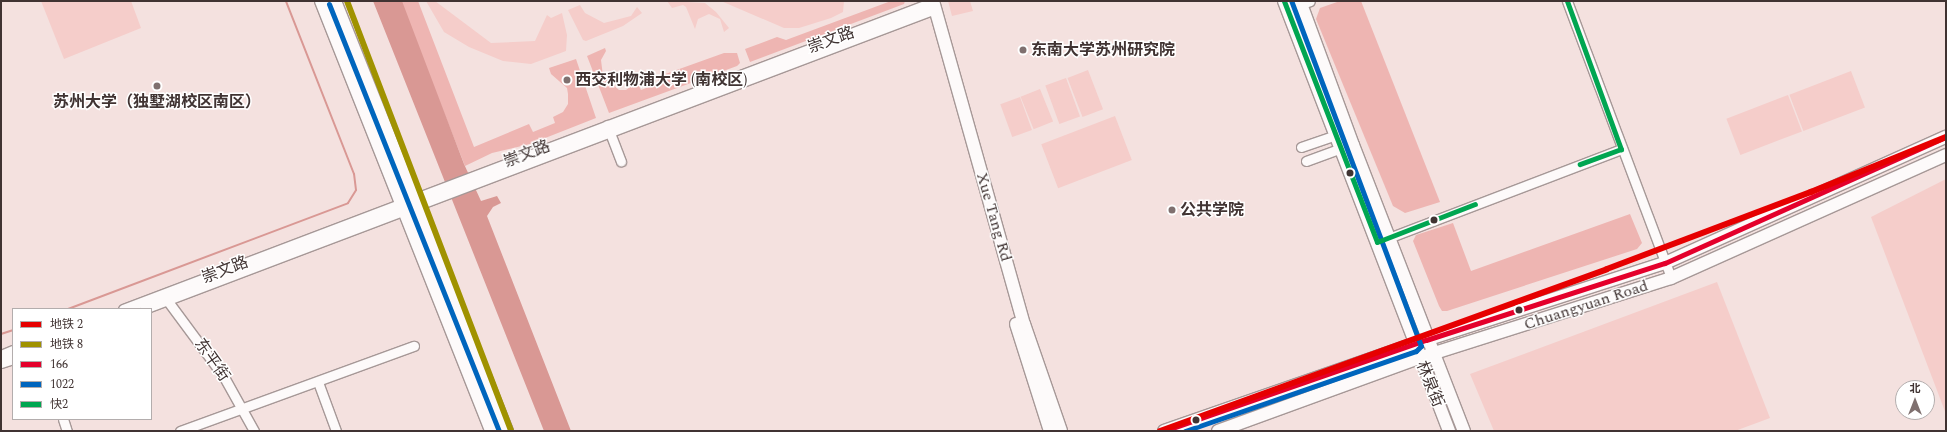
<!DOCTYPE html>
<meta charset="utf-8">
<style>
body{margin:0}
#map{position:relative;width:1947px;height:432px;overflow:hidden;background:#f4e1df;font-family:Spectral,"Noto Sans SC",serif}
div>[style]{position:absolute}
.green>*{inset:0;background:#f5cdca;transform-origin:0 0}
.forest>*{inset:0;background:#eeb5b2}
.water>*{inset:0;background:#d99894}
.stream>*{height:2px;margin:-1px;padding:0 1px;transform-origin:1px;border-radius:1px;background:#d99894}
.roads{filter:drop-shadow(1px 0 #a69897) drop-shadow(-1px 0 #a69897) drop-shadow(0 1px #a69897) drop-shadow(0 -1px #a69897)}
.minor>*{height:9px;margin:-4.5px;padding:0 4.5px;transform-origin:4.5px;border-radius:4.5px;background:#fdfafa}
.major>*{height:12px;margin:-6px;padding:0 6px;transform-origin:6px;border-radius:6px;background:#fdfafa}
.bus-1>*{height:5px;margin:-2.5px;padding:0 2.5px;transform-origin:2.5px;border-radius:2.5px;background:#e4002b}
.bus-2>*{height:5px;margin:-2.5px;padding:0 2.5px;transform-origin:2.5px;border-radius:2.5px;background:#0065bd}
.bus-3>*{height:5px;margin:-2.5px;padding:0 2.5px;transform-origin:2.5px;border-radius:2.5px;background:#00a651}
.metro-1>*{height:6px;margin:-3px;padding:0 3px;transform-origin:3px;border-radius:3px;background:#e60000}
.metro-2>*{height:6px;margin:-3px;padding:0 3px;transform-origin:3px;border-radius:3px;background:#a09200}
.dots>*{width:11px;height:11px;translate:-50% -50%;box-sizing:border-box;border:2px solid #fff;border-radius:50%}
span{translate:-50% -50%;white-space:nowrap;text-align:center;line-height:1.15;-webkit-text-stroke:3px #fff;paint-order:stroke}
.street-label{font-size:16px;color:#403332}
.poi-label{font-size:16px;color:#403332;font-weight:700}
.left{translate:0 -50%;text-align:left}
.frame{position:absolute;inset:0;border:2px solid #403332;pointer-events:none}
.legend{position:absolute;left:12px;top:308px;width:140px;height:112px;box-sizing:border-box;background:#fff;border:1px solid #b3adad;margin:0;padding:5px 7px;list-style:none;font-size:12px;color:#403332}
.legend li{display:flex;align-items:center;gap:8px;height:20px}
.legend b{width:20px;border:1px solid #b3adad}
.north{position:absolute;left:1895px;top:380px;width:40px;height:40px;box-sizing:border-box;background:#fff;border:1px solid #b3adad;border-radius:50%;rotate:0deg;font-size:11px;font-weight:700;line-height:16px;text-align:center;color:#403332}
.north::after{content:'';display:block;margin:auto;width:14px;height:18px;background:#7f706f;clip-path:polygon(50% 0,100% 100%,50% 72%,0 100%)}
</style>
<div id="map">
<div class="green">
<i style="clip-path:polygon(41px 1px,131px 1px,141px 28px,64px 59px)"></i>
<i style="clip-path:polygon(426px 1px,435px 1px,491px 43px,535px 41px,547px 15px,551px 18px,562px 13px,567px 35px,566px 51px,531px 64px,503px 61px,469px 47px,444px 32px)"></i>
<i style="clip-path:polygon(667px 1px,705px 3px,716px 12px,729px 28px,724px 32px,720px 19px,709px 14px,698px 19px,695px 29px,686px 7px,683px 5px,672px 8px)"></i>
<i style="clip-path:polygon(721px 1px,844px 1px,843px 12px,831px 18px,799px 28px,784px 28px)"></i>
<i style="clip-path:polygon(948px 1px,970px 1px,973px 11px,952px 16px)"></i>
<i style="clip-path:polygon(580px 5px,585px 13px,604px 23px,631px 16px,637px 7px,642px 13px,623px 26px,586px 41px,583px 40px,568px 10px)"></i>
<i style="left:1088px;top:70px;width:42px;height:22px;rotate:69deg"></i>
<i style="left:1851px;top:71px;width:39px;height:66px;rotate:69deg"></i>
<i style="left:1066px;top:78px;width:41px;height:22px;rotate:70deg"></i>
<i style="left:1040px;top:89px;width:35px;height:21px;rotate:68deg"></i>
<i style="left:1788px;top:95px;width:39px;height:66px;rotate:69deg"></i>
<i style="left:1020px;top:97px;width:35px;height:21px;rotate:70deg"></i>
<i style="left:1115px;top:116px;width:47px;height:79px;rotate:69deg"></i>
<i style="clip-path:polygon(1946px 179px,1946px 414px,1871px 217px)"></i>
<i style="clip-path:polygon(1717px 282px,1770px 418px,1735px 431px,1494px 431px,1470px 374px)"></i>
</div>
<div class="forest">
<i style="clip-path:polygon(400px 1px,418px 1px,474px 147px,529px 124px,533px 132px,555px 123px,553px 117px,563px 112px,568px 104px,568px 94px,567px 88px,551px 74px,549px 68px,576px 59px,596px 118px,530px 144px,492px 153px,465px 166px)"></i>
<i style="clip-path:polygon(891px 1px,905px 1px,904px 4px,750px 62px,745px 49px,777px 37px,786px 40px)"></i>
<i style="clip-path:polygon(1340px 1px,1361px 1px,1440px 202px,1405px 213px,1393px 206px,1316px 19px,1320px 8px)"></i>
<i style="clip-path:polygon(605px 48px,606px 51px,601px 60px,603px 76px,619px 90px,626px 90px,637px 82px,641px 90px,659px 83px,657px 77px,724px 53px,737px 53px,740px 63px,737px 66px,609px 113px,587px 56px)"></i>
<i style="clip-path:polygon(1630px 214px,1642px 243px,1637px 249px,1447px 311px,1442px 311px,1439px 306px,1413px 241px,1416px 235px,1453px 223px,1471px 271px)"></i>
</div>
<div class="water">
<i style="clip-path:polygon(373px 1px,402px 1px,464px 164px,481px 201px,497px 196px,501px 203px,493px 207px,487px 216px,571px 431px,544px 431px)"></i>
</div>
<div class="stream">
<i style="left:68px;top:309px;width:299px;rotate:-20.7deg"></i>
<i style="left:348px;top:203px;width:15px;rotate:-58deg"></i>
<i style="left:356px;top:190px;width:16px;rotate:-97deg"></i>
<i style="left:354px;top:174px;width:186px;rotate:-111.5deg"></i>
<i style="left:1px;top:334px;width:13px;rotate:-18deg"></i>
</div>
<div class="roads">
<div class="minor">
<i style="left:1567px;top:1px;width:296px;rotate:69.4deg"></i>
<i style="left:1287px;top:9px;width:24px;rotate:-19deg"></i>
<i style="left:607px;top:125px;width:39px;rotate:69deg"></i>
<i style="left:1301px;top:147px;width:37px;rotate:-19deg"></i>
<i style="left:1306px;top:161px;width:37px;rotate:-20deg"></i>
<i style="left:1383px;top:240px;width:255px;rotate:-20.9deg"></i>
<i style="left:164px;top:296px;width:101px;rotate:53.5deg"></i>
<i style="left:224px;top:377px;width:62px;rotate:60.9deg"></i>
<i style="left:123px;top:309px;width:866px;rotate:-20.76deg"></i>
<i style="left:144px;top:309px;width:846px;rotate:-20.77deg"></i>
<i style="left:1px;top:355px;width:13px;rotate:-23deg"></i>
<i style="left:1px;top:363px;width:13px;rotate:-18deg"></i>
<i style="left:318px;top:382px;width:52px;rotate:69.8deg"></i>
<i style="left:63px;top:419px;width:13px;rotate:72deg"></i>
<i style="left:180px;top:431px;width:249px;rotate:-20deg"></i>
</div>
<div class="major">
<i style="left:321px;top:1px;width:462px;rotate:68.4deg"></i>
<i style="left:335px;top:1px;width:463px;rotate:68.2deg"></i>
<i style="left:933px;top:1px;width:336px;rotate:74.3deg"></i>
<i style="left:1024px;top:324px;width:113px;rotate:70.9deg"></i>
<i style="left:1284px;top:1px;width:461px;rotate:69deg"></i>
<i style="left:1300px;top:1px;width:153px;rotate:69.8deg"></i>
<i style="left:1353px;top:145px;width:307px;rotate:68.8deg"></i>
<i style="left:1016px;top:324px;width:112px;rotate:72.4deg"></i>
<i style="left:1164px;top:431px;width:277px;rotate:-19.2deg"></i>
<i style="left:1426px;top:340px;width:251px;rotate:-17.9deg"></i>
<i style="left:1665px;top:263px;width:308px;rotate:-24.2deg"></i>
<i style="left:1218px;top:431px;width:214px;rotate:-20deg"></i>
<i style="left:1419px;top:358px;width:264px;rotate:-17.6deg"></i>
<i style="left:1671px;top:278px;width:301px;rotate:-24.1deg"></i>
</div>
</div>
<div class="bus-1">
<i style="left:1164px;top:431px;width:277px;rotate:-19.2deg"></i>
<i style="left:1426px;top:340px;width:251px;rotate:-17.9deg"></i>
<i style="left:1665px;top:263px;width:308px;rotate:-24.2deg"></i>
</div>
<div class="bus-2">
<i style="left:329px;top:4px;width:460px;rotate:68.3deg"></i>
<i style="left:1185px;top:431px;width:244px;rotate:-19.1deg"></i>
<i style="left:1416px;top:351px;width:7px;rotate:-45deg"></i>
<i style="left:1421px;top:346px;width:369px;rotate:-110.6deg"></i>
</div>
<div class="bus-3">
<i style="left:1284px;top:1px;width:258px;rotate:68.9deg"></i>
<i style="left:1377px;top:242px;width:105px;rotate:-21.2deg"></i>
<i style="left:1567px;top:1px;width:158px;rotate:70deg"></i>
<i style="left:1621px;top:149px;width:44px;rotate:159.9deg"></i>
</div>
<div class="metro-1">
<i style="left:1160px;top:431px;width:475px;rotate:-19.9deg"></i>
<i style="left:1607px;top:269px;width:218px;rotate:-20.7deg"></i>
<i style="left:1811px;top:192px;width:146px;rotate:-22.2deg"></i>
</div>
<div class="metro-2">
<i style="left:347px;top:1px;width:460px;rotate:69.1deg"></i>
</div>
<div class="dots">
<i style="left:1023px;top:50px;background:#7f706f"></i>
<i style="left:567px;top:80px;background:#7f706f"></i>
<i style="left:157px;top:86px;background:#7f706f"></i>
<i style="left:1350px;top:173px;background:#403332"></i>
<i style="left:1172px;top:210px;background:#7f706f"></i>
<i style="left:1434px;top:220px;background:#403332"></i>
<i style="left:1519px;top:310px;background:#403332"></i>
<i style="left:1196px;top:420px;background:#403332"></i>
</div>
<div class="street-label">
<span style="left:831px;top:40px;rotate:-20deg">崇文路</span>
<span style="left:527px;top:154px;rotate:-21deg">崇文路</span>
<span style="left:994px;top:217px;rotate:74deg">Xue Tang Rd</span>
<span style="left:225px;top:270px;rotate:-21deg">崇文路</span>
<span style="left:1586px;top:305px;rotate:-18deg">Chuangyuan Road</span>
<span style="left:212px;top:360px;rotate:55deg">东平街</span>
<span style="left:1430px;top:384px;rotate:68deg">林泉街</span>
</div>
<div class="poi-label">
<span class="left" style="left:1031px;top:50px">东南大学苏州研究院</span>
<span class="left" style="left:575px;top:80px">西交利物浦大学 (南校区)</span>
<span style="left:157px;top:102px">苏州大学（独墅湖校区南区）</span>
<span class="left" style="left:1180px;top:210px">公共学院</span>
</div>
<div class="frame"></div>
<ul class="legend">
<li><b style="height:5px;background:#e60000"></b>地铁 2</li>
<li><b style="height:5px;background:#a09200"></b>地铁 8</li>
<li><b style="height:5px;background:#e4002b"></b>166</li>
<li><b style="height:5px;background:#0065bd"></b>1022</li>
<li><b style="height:5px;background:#00a651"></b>快2</li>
</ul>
<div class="north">北</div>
</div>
